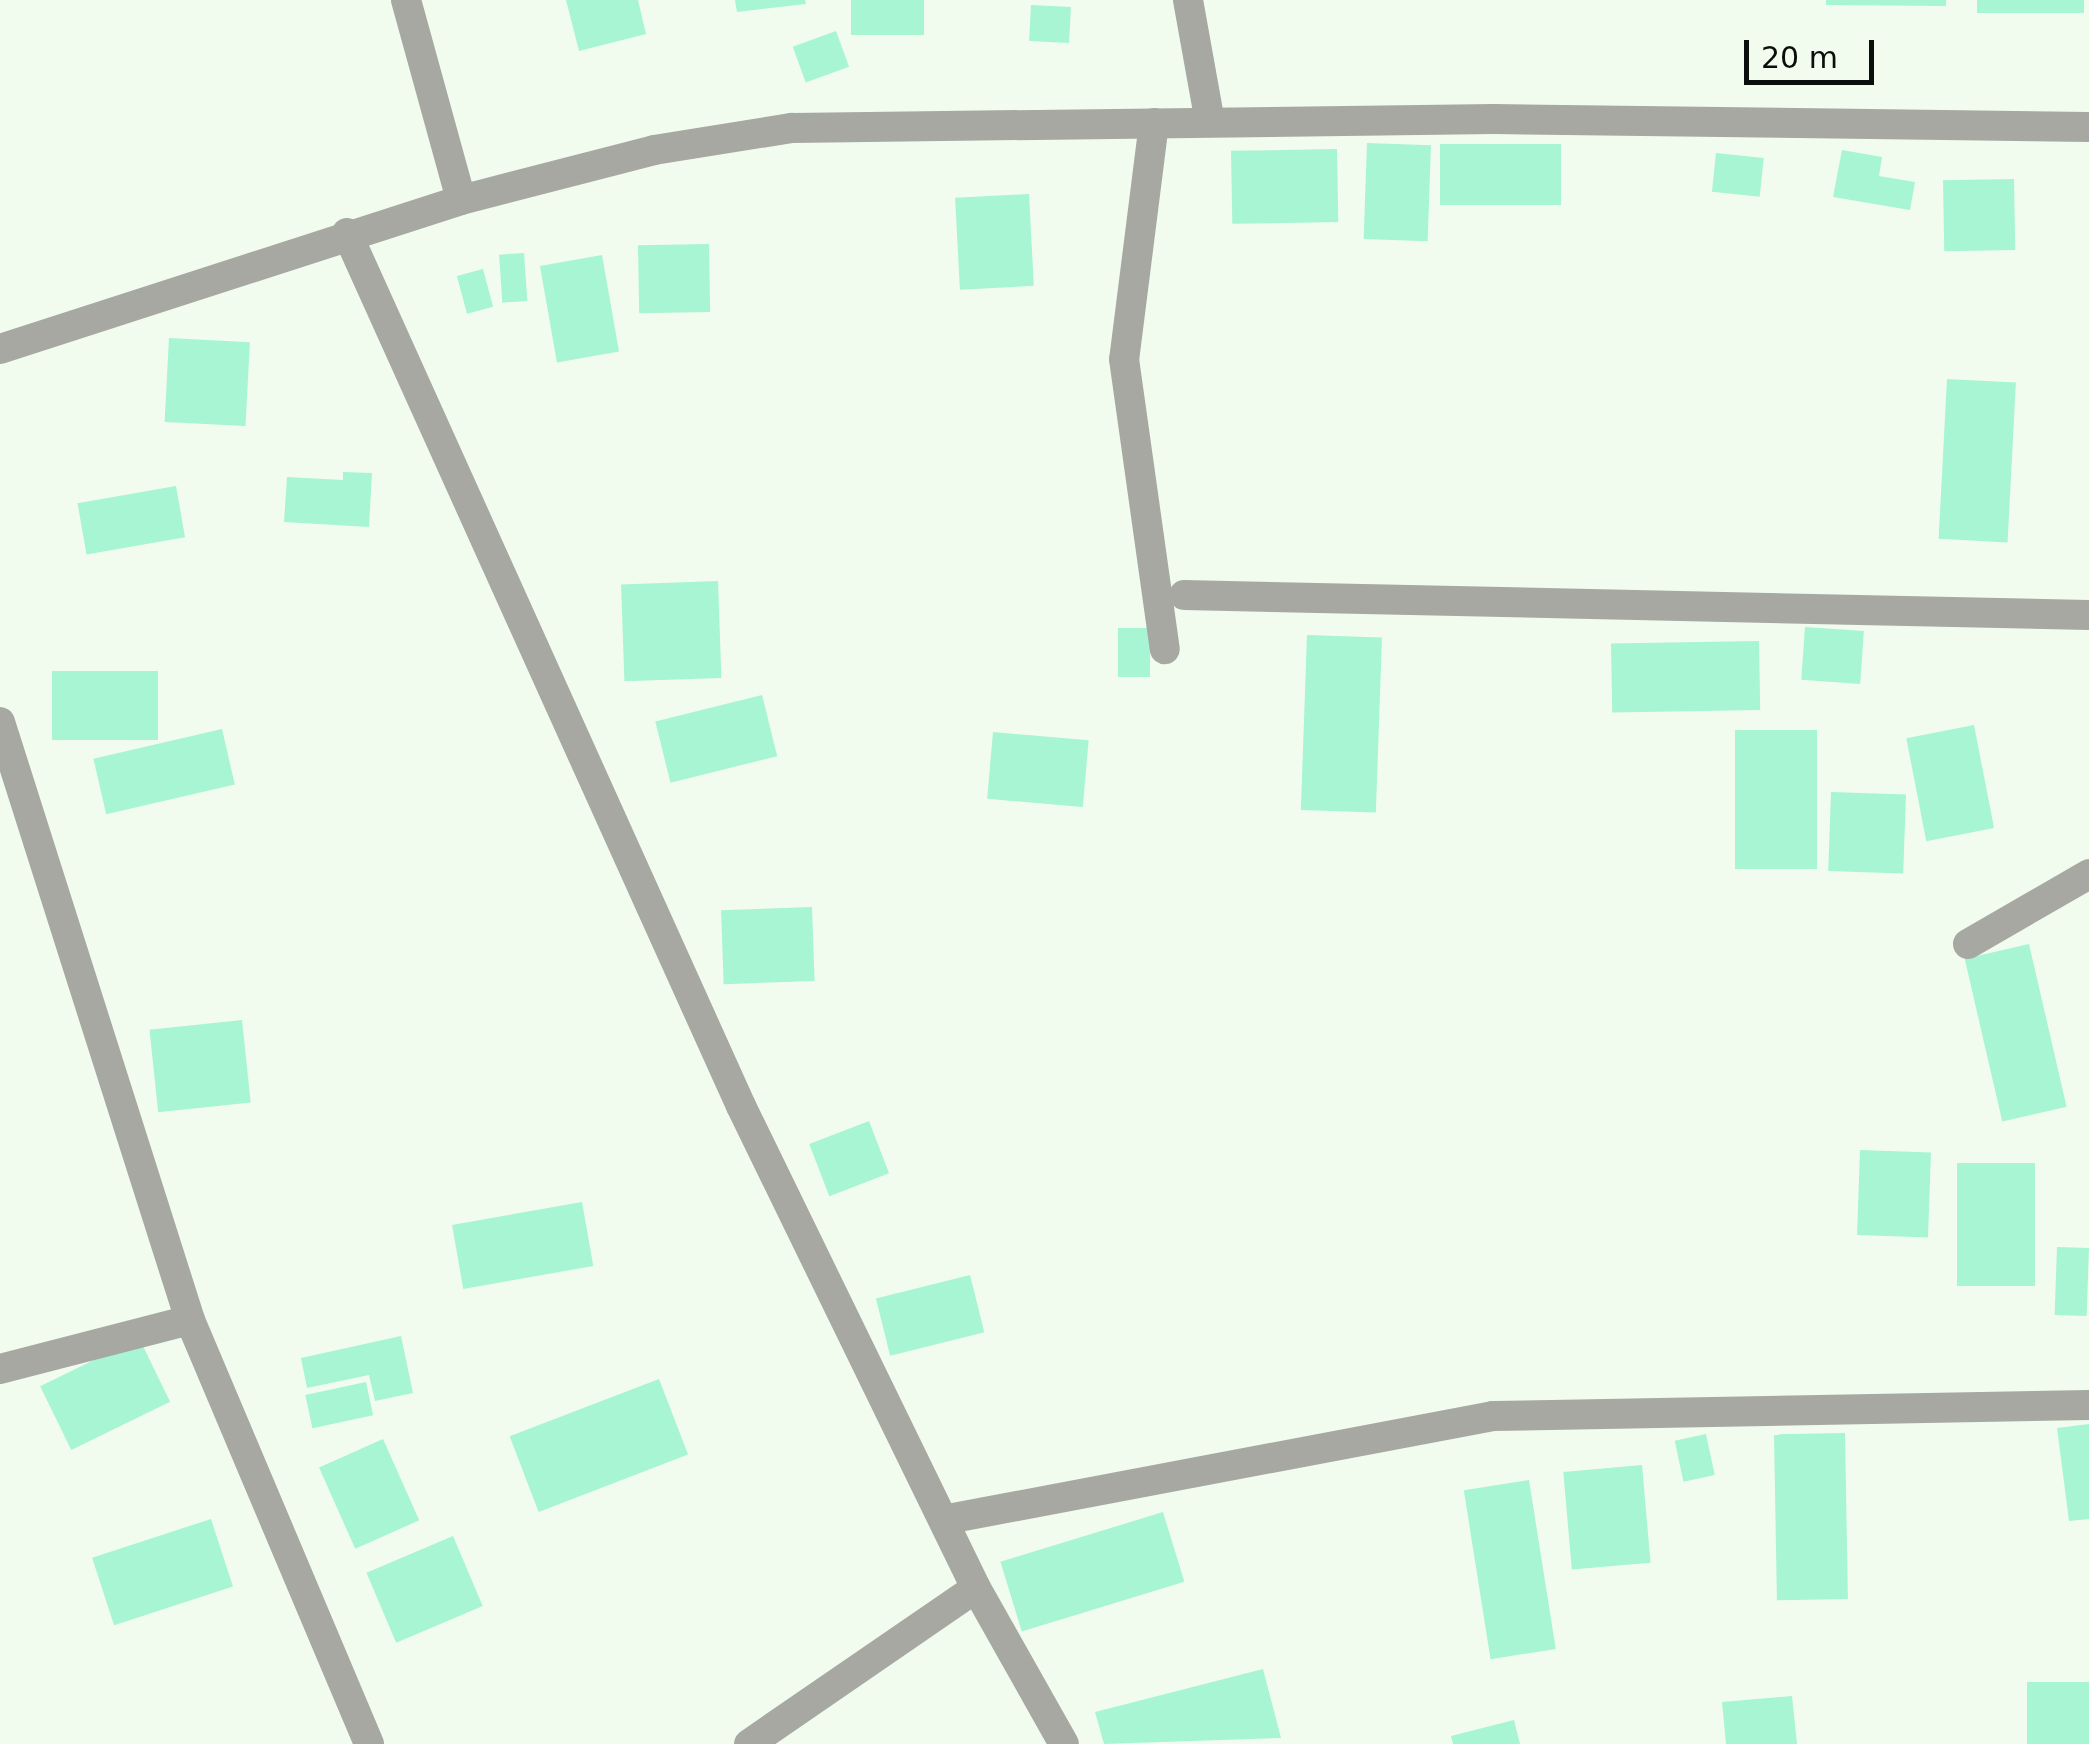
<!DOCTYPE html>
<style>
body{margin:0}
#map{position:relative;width:2089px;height:1744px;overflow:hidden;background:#f1fcef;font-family:"DejaVu Sans",sans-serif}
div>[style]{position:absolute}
.building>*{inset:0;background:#a7f5d2;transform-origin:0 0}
.street>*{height:30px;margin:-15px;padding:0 15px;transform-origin:15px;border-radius:15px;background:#a7a8a2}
span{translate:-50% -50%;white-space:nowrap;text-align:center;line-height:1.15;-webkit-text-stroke:9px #f1fcef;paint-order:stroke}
.scale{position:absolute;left:1744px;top:40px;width:130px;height:45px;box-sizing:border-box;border:5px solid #0b0f0b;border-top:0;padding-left:12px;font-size:30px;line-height:35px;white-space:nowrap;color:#0b0f0b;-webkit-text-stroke:8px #f1fcef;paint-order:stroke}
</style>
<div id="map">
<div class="building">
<i style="clip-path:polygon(566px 0,638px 0,646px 34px,579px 51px)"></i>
<i style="clip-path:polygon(735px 0,805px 0,806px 4px,737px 12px)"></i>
<i style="left:851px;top:0;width:73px;height:35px"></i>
<i style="clip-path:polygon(1826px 0,1946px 0,1946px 6px,1826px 5px)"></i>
<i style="left:1977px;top:0;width:107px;height:13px"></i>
<i style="left:1031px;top:5px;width:40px;height:36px;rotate:3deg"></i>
<i style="left:836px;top:31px;width:38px;height:46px;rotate:70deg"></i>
<i style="left:1367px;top:143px;width:64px;height:96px;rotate:2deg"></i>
<i style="left:1561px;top:144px;width:61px;height:121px;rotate:90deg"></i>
<i style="left:1337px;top:149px;width:73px;height:106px;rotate:89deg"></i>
<i style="clip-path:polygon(1842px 150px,1882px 157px,1879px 176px,1915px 182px,1910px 210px,1833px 197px)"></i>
<i style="left:1716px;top:153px;width:48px;height:39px;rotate:6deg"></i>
<i style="left:2014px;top:179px;width:71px;height:71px;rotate:89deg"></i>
<i style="left:1029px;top:194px;width:92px;height:74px;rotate:87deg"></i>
<i style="left:709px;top:244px;width:68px;height:71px;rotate:89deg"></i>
<i style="left:524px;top:253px;width:48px;height:25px;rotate:86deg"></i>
<i style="left:602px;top:255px;width:98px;height:63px;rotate:80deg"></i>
<i style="left:483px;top:269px;width:39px;height:27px;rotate:75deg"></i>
<i style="left:169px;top:338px;width:81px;height:84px;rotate:3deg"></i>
<i style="left:1947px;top:379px;width:69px;height:160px;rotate:3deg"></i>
<i style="clip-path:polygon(343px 472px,372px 473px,369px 527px,284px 522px,287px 477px,343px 480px)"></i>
<i style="left:176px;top:486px;width:52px;height:100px;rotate:80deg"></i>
<i style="left:718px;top:581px;width:97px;height:97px;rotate:88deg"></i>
<i style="left:1805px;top:627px;width:59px;height:53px;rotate:4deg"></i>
<i style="left:1118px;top:628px;width:32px;height:49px"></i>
<i style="left:1307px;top:635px;width:75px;height:175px;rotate:2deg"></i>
<i style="left:1759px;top:641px;width:69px;height:148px;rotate:89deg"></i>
<i style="left:158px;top:671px;width:69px;height:106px;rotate:90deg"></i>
<i style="left:762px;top:695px;width:63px;height:110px;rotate:76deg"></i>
<i style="left:1974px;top:725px;width:105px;height:69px;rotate:79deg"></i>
<i style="left:222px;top:729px;width:57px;height:132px;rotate:77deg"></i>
<i style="left:1735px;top:730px;width:82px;height:139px"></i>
<i style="left:993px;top:732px;width:96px;height:67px;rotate:5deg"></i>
<i style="left:1831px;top:792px;width:75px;height:79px;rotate:2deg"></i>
<i style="left:812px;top:907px;width:74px;height:91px;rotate:88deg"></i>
<i style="left:2029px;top:944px;width:167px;height:66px;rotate:77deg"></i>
<i style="left:242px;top:1020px;width:83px;height:93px;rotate:84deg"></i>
<i style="left:869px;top:1121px;width:56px;height:64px;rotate:69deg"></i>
<i style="left:1860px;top:1150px;width:71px;height:85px;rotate:2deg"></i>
<i style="left:2035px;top:1163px;width:123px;height:78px;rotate:90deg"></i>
<i style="left:582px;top:1202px;width:65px;height:132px;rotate:80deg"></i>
<i style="left:2057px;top:1247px;width:32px;height:68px;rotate:2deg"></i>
<i style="left:970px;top:1275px;width:59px;height:97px;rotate:76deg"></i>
<i style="clip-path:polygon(401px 1336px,413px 1393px,375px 1401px,369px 1375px,307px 1388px,301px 1358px)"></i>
<i style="left:139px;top:1338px;width:71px;height:110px;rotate:64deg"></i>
<i style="left:659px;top:1379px;width:81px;height:160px;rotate:69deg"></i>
<i style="left:366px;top:1382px;width:34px;height:62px;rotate:78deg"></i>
<i style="clip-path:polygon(2089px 1424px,2089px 1519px,2069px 1521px,2057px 1428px)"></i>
<i style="left:1845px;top:1433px;width:166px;height:71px;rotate:89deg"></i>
<i style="left:1706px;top:1434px;width:42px;height:32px;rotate:78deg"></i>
<i style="left:383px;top:1439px;width:89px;height:70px;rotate:66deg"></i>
<i style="left:1642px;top:1465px;width:98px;height:79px;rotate:85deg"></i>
<i style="left:1529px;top:1480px;width:171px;height:66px;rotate:81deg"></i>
<i style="left:1163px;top:1512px;width:73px;height:170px;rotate:73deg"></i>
<i style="left:211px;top:1519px;width:71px;height:125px;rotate:72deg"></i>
<i style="left:453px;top:1536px;width:76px;height:94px;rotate:67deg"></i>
<i style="clip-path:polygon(1263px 1669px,1281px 1738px,1104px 1744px,1095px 1712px)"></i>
<i style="left:2089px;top:1682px;width:62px;height:62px;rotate:90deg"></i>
<i style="clip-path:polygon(1792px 1696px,1797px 1744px,1726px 1744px,1722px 1702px)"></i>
<i style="clip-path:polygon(1514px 1720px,1520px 1744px,1453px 1744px,1451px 1736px)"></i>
</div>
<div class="street">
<i style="left:406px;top:0;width:207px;rotate:74.6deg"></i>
<i style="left:1188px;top:0;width:124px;rotate:79.8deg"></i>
<i style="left:1154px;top:123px;width:238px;rotate:97.2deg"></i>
<i style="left:1124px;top:359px;width:293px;rotate:82deg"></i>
<i style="left:347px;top:233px;width:958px;rotate:65.71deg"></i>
<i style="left:741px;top:1106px;width:536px;rotate:64.01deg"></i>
<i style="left:976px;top:1588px;width:179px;rotate:60.6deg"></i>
<i style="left:0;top:349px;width:484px;rotate:-17.9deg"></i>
<i style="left:461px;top:200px;width:199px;rotate:-14.5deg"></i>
<i style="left:654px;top:150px;width:140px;rotate:-9.1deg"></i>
<i style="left:792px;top:128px;width:702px;rotate:-0.73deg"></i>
<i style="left:1494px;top:119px;width:595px;rotate:0.77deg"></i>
<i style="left:1184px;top:595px;width:905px;rotate:1.27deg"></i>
<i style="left:0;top:722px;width:627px;rotate:72.37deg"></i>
<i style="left:190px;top:1320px;width:460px;rotate:67.1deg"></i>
<i style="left:1968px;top:944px;width:140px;rotate:-30deg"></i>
<i style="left:0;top:1369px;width:196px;rotate:-14.5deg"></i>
<i style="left:948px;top:1519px;width:555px;rotate:-10.7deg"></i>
<i style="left:1493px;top:1416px;width:596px;rotate:-1.06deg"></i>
<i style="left:749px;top:1744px;width:275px;rotate:-34.5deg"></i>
</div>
<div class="scale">20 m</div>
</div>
